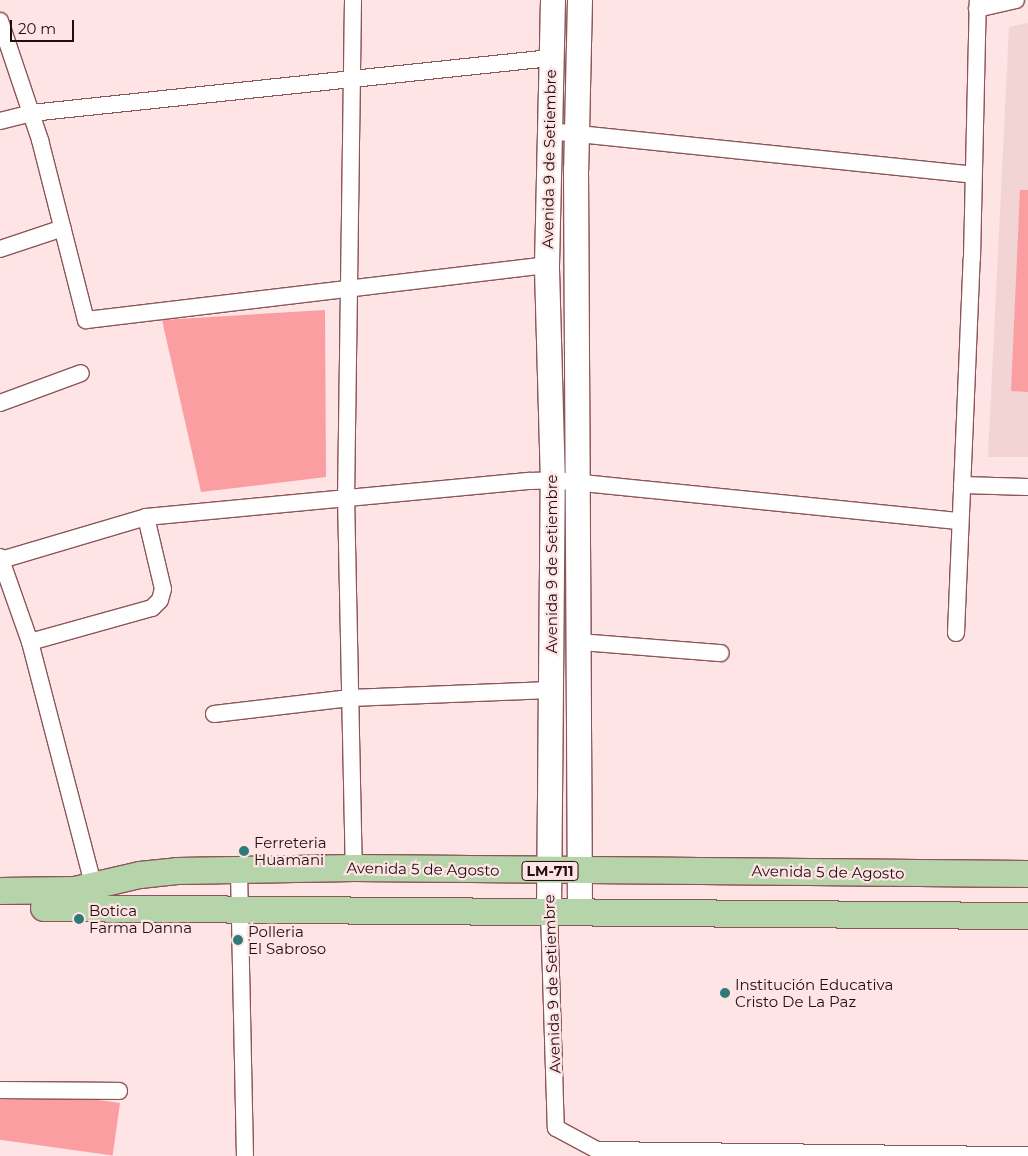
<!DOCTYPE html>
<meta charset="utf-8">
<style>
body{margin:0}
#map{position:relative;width:1028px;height:1156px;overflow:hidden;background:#fee4e4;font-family:Montserrat,sans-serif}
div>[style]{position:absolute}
.built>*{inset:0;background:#f2d4d5}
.green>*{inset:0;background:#fa9ea2;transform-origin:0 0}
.roads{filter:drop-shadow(1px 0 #8c5658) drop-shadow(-1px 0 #8c5658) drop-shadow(0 1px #8c5658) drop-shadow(0 -1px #8c5658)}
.street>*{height:16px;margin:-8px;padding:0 8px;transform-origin:8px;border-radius:8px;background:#fff}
.secondary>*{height:24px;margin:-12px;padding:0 12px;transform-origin:12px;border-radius:12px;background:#fff}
.primary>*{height:26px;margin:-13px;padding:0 13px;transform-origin:13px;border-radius:13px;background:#b6d4aa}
.dots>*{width:14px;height:14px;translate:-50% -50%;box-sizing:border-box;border:2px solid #fee4e4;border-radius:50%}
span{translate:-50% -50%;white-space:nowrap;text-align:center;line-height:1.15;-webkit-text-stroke:4.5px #fee4e4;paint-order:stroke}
.shield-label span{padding:1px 4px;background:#fee4e4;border:1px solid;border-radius:4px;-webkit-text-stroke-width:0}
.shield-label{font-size:14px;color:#220d0e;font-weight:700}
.street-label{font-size:15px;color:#220d0e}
.poi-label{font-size:15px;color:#220d0e}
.left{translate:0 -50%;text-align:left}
.scale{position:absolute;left:10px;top:20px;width:64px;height:22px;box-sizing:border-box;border:2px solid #220d0e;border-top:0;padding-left:6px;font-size:15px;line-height:18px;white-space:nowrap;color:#220d0e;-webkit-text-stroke:4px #fee4e4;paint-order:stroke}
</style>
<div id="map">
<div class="built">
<i style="clip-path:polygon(1028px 23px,1028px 457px,988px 457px,1009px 27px)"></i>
</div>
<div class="green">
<i style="clip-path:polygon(1020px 190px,1028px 190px,1028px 392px,1011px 391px)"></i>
<i style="clip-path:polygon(325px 310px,326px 477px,201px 492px,162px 320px)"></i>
<i style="left:120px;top:1103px;width:53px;height:120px;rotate:98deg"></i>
</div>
<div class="roads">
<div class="street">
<i style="left:353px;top:0;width:496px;rotate:90.8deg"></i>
<i style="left:346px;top:496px;width:372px;rotate:88.8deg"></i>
<i style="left:977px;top:9px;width:40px;rotate:-13deg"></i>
<i style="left:0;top:21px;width:126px;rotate:71.4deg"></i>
<i style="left:40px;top:140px;width:186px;rotate:75.7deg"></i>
<i style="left:86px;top:320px;width:464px;rotate:-6.8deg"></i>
<i style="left:0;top:121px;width:32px;rotate:-14deg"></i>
<i style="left:31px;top:113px;width:523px;rotate:-6.04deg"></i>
<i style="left:550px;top:131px;width:425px;rotate:5.9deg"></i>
<i style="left:0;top:249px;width:66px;rotate:-18.4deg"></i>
<i style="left:0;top:403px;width:86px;rotate:-20.3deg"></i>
<i style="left:962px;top:485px;width:66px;rotate:1.7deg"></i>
<i style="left:0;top:557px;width:90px;rotate:70.6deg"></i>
<i style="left:30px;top:642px;width:261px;rotate:75.4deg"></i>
<i style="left:1px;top:560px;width:151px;rotate:-16.5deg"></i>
<i style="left:146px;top:517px;width:386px;rotate:-5.4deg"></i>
<i style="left:530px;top:481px;width:23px;rotate:-2deg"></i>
<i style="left:553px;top:480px;width:409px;rotate:5.8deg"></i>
<i style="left:956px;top:633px;width:375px;rotate:-87.6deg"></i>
<i style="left:972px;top:258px;width:258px;rotate:-88.7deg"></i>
<i style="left:30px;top:642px;width:127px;rotate:-15.6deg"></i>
<i style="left:152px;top:608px;width:11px;rotate:-45deg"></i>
<i style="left:160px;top:600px;width:11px;rotate:-75deg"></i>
<i style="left:163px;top:589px;width:74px;rotate:-103.3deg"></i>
<i style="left:580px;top:642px;width:141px;rotate:4.5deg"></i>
<i style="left:214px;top:714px;width:137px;rotate:-6.7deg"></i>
<i style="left:350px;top:698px;width:201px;rotate:-2.3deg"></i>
<i style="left:239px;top:871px;width:285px;rotate:88.8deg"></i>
<i style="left:549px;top:911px;width:217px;rotate:88.2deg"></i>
<i style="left:556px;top:1128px;width:47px;rotate:28.2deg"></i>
<i style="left:597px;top:1150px;width:431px;rotate:0.7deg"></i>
<i style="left:0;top:1090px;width:119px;rotate:0.5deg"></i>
</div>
<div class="secondary">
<i style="left:580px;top:0;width:170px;rotate:91.3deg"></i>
<i style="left:576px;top:170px;width:741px;rotate:89.69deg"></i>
<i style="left:549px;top:911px;width:427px;rotate:-89.5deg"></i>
<i style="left:553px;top:484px;width:219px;rotate:-91.6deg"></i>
<i style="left:547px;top:265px;width:265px;rotate:-88.7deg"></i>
</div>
<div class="primary">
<i style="left:0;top:891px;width:75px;rotate:-0.8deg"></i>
<i style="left:75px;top:890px;width:67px;rotate:-13deg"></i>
<i style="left:140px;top:875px;width:37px;rotate:-6deg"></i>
<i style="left:177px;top:871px;width:177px;rotate:-1deg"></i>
<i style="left:354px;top:868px;width:674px;rotate:0.51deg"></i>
<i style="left:44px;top:908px;width:984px;rotate:0.47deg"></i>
</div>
</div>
<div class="dots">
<i style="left:244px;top:851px;background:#2f797a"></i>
<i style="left:79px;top:919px;background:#2f797a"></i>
<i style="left:238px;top:940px;background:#2f797a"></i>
<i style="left:725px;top:993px;background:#2f797a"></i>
</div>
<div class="shield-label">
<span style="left:550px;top:871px">LM-711</span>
</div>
<div class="street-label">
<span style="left:549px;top:159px;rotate:-89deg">Avenida 9 de Setiembre</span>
<span style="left:552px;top:564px;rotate:-90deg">Avenida 9 de Setiembre</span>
<span style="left:423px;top:869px;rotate:1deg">Avenida 5 de Agosto</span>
<span style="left:828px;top:872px;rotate:1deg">Avenida 5 de Agosto</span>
<span style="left:552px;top:984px;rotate:-92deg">Avenida 9 de Setiembre</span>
</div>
<div class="poi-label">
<span class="left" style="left:254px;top:851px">Ferreteria<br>Huamani</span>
<span class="left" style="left:89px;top:919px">Botica<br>Farma Danna</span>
<span class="left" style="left:248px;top:940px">Polleria<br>El Sabroso</span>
<span class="left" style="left:735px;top:993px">Institución Educativa<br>Cristo De La Paz</span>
</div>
<div class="scale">20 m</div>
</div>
